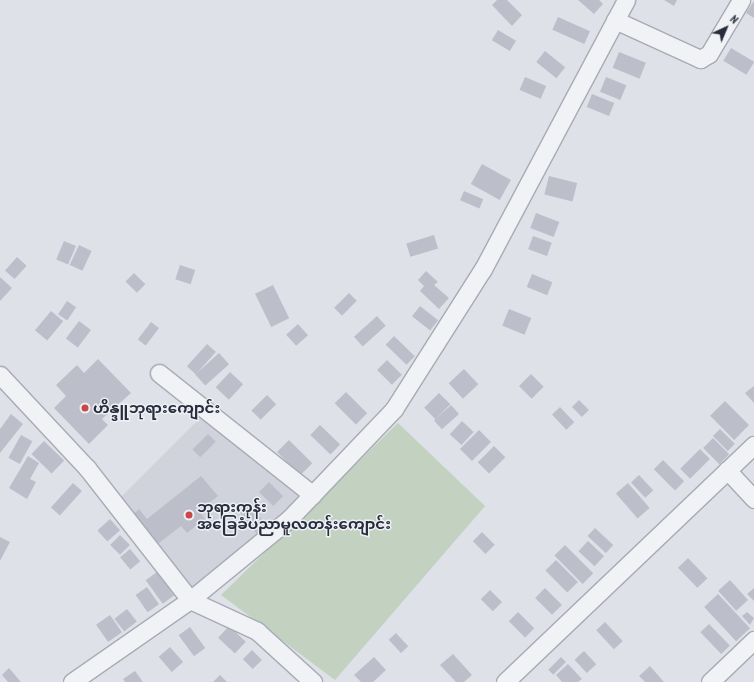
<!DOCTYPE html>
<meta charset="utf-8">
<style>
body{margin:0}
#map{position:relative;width:754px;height:682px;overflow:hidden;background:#dee1e7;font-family:"PT Sans Narrow","Noto Sans Myanmar",sans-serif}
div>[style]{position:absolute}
.built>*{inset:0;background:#d0d3dc}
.green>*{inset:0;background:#c2d1c0}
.building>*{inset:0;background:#bcbfca;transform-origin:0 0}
.roads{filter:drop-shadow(1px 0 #a7abb4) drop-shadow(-1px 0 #a7abb4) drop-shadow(0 1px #a7abb4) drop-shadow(0 -1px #a7abb4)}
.minor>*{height:17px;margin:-8.5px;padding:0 8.5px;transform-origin:8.5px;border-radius:8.5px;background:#f1f2f6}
.dots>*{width:11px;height:11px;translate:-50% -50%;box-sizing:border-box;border:2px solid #eef0f5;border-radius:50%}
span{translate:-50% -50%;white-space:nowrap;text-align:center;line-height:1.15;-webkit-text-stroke:3px #eef0f5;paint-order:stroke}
.poi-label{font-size:15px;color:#282d3d;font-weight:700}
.left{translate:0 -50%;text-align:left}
.north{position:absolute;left:706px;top:8px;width:40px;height:40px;-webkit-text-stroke:3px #eef0f5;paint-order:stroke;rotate:44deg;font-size:11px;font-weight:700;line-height:16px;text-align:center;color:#282d3d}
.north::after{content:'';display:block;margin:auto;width:14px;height:18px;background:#282d3d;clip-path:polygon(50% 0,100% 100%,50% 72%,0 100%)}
</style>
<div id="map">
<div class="built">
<i style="clip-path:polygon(200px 418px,305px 496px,194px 589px,136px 528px,117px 501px)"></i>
</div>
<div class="green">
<i style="clip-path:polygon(398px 423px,485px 506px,335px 680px,221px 595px)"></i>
</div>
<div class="building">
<i style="clip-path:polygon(497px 0,507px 0,522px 15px,512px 26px,492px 5px)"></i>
<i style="clip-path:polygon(578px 0,599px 0,603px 4px,594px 14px)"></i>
<i style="clip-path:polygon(664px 0,677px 0,674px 6px)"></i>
<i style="clip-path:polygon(754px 1px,754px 18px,746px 13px)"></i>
<i style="left:558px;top:17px;width:35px;height:14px;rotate:24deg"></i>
<i style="left:498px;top:30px;width:21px;height:12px;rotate:31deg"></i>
<i style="left:731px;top:48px;width:27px;height:15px;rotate:31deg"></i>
<i style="left:545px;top:51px;width:26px;height:14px;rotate:39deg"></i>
<i style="left:619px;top:52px;width:29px;height:17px;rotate:22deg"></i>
<i style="left:525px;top:77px;width:23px;height:14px;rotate:23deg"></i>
<i style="left:606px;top:77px;width:22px;height:16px;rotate:22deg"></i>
<i style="left:592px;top:94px;width:24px;height:14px;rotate:22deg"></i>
<i style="left:482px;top:164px;width:33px;height:23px;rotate:29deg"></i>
<i style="left:549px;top:176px;width:29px;height:19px;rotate:14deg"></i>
<i style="left:464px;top:191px;width:21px;height:10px;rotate:23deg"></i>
<i style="left:536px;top:213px;width:25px;height:16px;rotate:21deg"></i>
<i style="left:434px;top:235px;width:14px;height:29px;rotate:73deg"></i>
<i style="left:533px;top:236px;width:20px;height:14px;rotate:20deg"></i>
<i style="left:64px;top:241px;width:13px;height:20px;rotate:23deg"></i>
<i style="left:79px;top:245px;width:14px;height:22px;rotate:25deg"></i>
<i style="left:17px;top:257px;width:13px;height:18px;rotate:42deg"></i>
<i style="left:180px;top:265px;width:16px;height:15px;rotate:18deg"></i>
<i style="clip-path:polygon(426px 271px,438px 282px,434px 285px,449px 298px,439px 309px,420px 291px,424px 286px,418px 280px)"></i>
<i style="left:134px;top:273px;width:16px;height:12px;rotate:45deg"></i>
<i style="left:532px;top:274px;width:22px;height:14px;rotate:22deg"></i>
<i style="clip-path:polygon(0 277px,12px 288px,0 301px)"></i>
<i style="left:273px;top:285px;width:37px;height:20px;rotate:64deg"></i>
<i style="left:349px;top:293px;width:11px;height:21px;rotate:45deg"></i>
<i style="left:67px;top:301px;width:11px;height:16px;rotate:34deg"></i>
<i style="left:420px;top:306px;width:23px;height:13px;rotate:38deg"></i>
<i style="left:509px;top:309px;width:24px;height:18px;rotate:22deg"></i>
<i style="left:51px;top:311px;width:16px;height:25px;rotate:40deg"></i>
<i style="left:377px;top:316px;width:13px;height:31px;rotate:48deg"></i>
<i style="left:79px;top:321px;width:15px;height:22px;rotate:37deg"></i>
<i style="left:151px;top:322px;width:10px;height:22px;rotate:37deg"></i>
<i style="left:298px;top:324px;width:15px;height:16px;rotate:48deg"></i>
<i style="left:394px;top:336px;width:29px;height:12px;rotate:44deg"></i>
<i style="left:207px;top:344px;width:12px;height:30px;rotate:42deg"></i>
<i style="left:219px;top:353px;width:15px;height:32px;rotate:48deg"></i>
<i style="clip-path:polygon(98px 359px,131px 393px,102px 419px,108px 425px,89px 444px,54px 408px,66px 396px,56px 385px,77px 365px,84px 373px)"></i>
<i style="left:387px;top:360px;width:21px;height:14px;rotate:45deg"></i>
<i style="left:464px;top:369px;width:21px;height:21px;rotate:47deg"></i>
<i style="left:230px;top:372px;width:18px;height:21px;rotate:43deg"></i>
<i style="left:531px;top:374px;width:18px;height:17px;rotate:45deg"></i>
<i style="clip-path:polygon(754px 386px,754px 403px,745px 393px)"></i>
<i style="left:346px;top:392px;width:30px;height:16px;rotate:45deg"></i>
<i style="left:439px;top:393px;width:16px;height:21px;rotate:45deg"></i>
<i style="left:267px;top:395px;width:13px;height:22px;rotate:45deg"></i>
<i style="left:579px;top:400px;width:14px;height:10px;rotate:45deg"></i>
<i style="left:725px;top:401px;width:34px;height:21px;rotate:45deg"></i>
<i style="left:451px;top:405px;width:12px;height:23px;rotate:48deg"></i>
<i style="left:560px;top:407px;width:21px;height:11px;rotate:47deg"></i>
<i style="clip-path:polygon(11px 414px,23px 424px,0 453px,0 429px)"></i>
<i style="left:462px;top:421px;width:16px;height:18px;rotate:43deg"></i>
<i style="left:320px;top:425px;width:28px;height:14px;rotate:44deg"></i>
<i style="left:720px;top:429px;width:21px;height:10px;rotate:45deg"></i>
<i style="left:479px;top:430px;width:17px;height:27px;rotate:45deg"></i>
<i style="left:208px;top:434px;width:11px;height:22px;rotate:45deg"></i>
<i style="left:21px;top:435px;width:13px;height:26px;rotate:29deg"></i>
<i style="left:713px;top:438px;width:23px;height:14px;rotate:45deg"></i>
<i style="left:289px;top:440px;width:33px;height:17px;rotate:45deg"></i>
<i style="left:44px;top:441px;width:28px;height:18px;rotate:44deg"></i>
<i style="left:494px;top:446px;width:16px;height:23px;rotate:45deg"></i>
<i style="left:700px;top:449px;width:14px;height:28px;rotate:45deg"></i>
<i style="clip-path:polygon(28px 456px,39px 463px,30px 479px,36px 482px,27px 499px,9px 488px)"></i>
<i style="left:663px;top:460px;width:30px;height:13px;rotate:45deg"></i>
<i style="left:639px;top:475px;width:21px;height:11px;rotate:47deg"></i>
<i style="clip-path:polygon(201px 476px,218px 496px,199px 511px,205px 519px,187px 533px,181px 526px,154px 547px,130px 517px,139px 509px,147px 519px)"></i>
<i style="left:269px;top:482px;width:20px;height:14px;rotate:45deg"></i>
<i style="left:73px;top:483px;width:12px;height:33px;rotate:42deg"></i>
<i style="left:628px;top:483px;width:33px;height:16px;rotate:49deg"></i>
<i style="left:249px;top:503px;width:29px;height:13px;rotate:52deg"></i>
<i style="left:110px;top:519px;width:15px;height:17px;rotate:48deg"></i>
<i style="left:595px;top:528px;width:25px;height:11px;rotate:43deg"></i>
<i style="left:482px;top:532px;width:18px;height:13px;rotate:45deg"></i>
<i style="left:120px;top:535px;width:14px;height:14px;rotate:45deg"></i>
<i style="clip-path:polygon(0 537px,10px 542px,0 561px)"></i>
<i style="left:588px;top:541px;width:22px;height:14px;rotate:43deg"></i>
<i style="left:565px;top:545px;width:40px;height:15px;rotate:45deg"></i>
<i style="left:130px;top:549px;width:16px;height:13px;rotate:50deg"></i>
<i style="left:688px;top:558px;width:28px;height:14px;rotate:46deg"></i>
<i style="left:556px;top:560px;width:31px;height:15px;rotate:45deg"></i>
<i style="left:157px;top:572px;width:29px;height:14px;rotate:54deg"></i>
<i style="left:730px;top:580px;width:27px;height:16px;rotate:48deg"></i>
<i style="left:147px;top:587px;width:21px;height:14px;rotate:55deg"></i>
<i style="left:545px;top:588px;width:24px;height:14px;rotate:45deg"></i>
<i style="clip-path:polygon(754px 588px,754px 601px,747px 594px)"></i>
<i style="left:490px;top:590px;width:17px;height:13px;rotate:45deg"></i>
<i style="left:718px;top:594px;width:47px;height:19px;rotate:47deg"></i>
<i style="left:127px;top:609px;width:16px;height:16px;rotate:52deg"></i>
<i style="left:518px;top:612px;width:23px;height:13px;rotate:45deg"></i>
<i style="clip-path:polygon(747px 612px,754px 618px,750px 625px,742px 616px)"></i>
<i style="left:110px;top:615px;width:21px;height:17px;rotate:55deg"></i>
<i style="left:605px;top:622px;width:26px;height:12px;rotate:47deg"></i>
<i style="left:709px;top:624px;width:30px;height:12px;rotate:46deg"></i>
<i style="left:229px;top:626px;width:23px;height:16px;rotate:43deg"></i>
<i style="left:190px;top:627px;width:26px;height:14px;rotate:54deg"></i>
<i style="left:396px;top:633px;width:18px;height:10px;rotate:47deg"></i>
<i style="left:170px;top:647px;width:20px;height:15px;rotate:49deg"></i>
<i style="left:252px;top:650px;width:14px;height:13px;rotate:45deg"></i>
<i style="left:584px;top:651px;width:18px;height:13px;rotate:47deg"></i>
<i style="clip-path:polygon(453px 654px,472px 675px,464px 682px,456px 682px,440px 665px)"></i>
<i style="clip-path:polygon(374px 657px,386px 670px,373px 682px,361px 682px,354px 675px)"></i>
<i style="left:561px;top:657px;width:7px;height:18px;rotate:45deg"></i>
<i style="clip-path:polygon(568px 664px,582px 679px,578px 682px,562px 682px,556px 675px)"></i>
<i style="clip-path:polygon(650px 666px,664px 682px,645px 682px,639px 676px)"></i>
<i style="clip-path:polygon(9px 668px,21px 682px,8px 682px,2px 675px)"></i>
<i style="clip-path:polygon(135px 671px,143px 682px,125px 682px,123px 679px)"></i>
<i style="clip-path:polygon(220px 675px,227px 682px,213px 682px)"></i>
</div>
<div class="roads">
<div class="minor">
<i style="left:615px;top:20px;width:94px;rotate:24.6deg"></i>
<i style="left:700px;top:59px;width:10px;rotate:-29deg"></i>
<i style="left:709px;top:54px;width:63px;rotate:-59.3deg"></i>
<i style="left:159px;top:373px;width:196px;rotate:38.4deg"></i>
<i style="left:0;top:375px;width:127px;rotate:46.9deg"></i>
<i style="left:87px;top:468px;width:167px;rotate:52deg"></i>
<i style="left:190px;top:600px;width:74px;rotate:24.8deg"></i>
<i style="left:257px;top:631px;width:76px;rotate:42.3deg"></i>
<i style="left:727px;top:470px;width:40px;rotate:47deg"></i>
<i style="left:72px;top:682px;width:144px;rotate:-34.8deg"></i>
<i style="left:190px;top:600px;width:128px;rotate:-39.3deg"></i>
<i style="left:289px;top:519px;width:152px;rotate:-46.3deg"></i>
<i style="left:394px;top:409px;width:166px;rotate:-57.6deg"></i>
<i style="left:483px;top:269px;width:305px;rotate:-62deg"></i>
<i style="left:505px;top:682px;width:344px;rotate:-43.6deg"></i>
<i style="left:710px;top:682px;width:61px;rotate:-43.7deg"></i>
</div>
</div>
<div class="dots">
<i style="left:85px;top:408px;background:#c8484a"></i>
<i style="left:189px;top:515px;background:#c8484a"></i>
</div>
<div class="poi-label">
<span class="left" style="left:93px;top:408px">ဟိန္ဒူဘုရားကျောင်း</span>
<span class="left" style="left:197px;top:515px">ဘုရားကုန်း<br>အခြေခံပညာမူလတန်းကျောင်း</span>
</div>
<div class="north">N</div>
</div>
